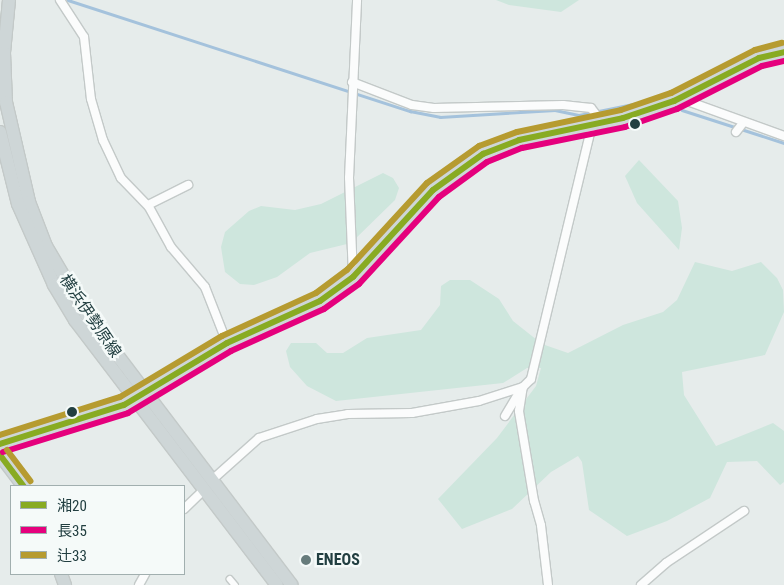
<!DOCTYPE html>
<meta charset="utf-8">
<style>
body{margin:0}
#map{position:relative;width:784px;height:585px;overflow:hidden;background:#e6eceb;font-family:"Roboto Condensed","Noto Sans JP",sans-serif}
div>[style]{position:absolute}
.green>*{inset:0;background:#cee6dd}
.stream>*{height:2.5px;margin:-1.25px;padding:0 1.25px;transform-origin:1.25px;border-radius:1.25px;background:#a4c2dc}
.roads{filter:drop-shadow(1px 0 #c3c9c8) drop-shadow(-1px 0 #c3c9c8) drop-shadow(0 1px #c3c9c8) drop-shadow(0 -1px #c3c9c8)}
.pedestrian>*{height:5.5px;margin:-2.75px;padding:0 2.75px;transform-origin:2.75px;border-radius:2.75px;background:#fbfcfc}
.minor>*{height:8px;margin:-4px;padding:0 4px;transform-origin:4px;border-radius:4px;background:#fbfcfc}
.primary>*{height:12px;margin:-6px;padding:0 6px;transform-origin:6px;border-radius:6px;background:#ced6d7}
.bus-1>*{height:6px;margin:-3px;padding:0 3px;transform-origin:3px;border-radius:3px;background:#88ab22}
.bus-2>*{height:6px;margin:-3px;padding:0 3px;transform-origin:3px;border-radius:3px;background:#e5007d}
.bus-3>*{height:6px;margin:-3px;padding:0 3px;transform-origin:3px;border-radius:3px;background:#b69b30}
.dots>*{width:14px;height:14px;translate:-50% -50%;box-sizing:border-box;border:2px solid #f5faf9;border-radius:50%}
span{translate:-50% -50%;white-space:nowrap;text-align:center;line-height:1.15;-webkit-text-stroke:5px #f5faf9;paint-order:stroke}
.street-label{font-size:16px;color:#223f41}
.poi-label{font-size:16px;color:#223f41;font-weight:700}
.left{translate:0 -50%;text-align:left}
.legend{position:absolute;left:10px;top:485px;width:175px;height:90px;box-sizing:border-box;background:#f5faf9;border:1px solid #a1afaf;margin:0;padding:6px 9px;list-style:none;font-size:15px;color:#223f41}
.legend li{display:flex;align-items:center;gap:10px;height:25px}
.legend b{width:25px;border:1px solid #a1afaf}
</style>
<div id="map">
<div class="green">
<i style="clip-path:polygon(496px 0,579px 0,561px 12px,509px 5px)"></i>
<i style="clip-path:polygon(639px 160px,678px 201px,682px 228px,679px 250px,637px 203px,625px 176px)"></i>
<i style="clip-path:polygon(383px 173px,393px 178px,399px 188px,395px 200px,351px 243px,310px 253px,277px 277px,254px 285px,240px 284px,225px 272px,221px 247px,225px 232px,249px 211px,261px 206px,295px 210px,321px 204px)"></i>
<i style="clip-path:polygon(695px 262px,732px 271px,761px 262px,777px 278px,783px 290px,784px 312px,765px 355px,682px 372px,684px 395px,716px 446px,773px 423px,784px 431px,784px 482px,780px 485px,757px 461px,727px 462px,710px 498px,667px 521px,627px 536px,589px 510px,582px 462px,578px 456px,551px 472px,512px 509px,462px 529px,438px 499px,497px 438px,536px 386px,541px 368px,527px 368px,503px 383px,336px 401px,307px 386px,290px 367px,286px 351px,291px 343px,316px 343px,327px 353px,343px 353px,367px 338px,421px 330px,440px 305px,441px 286px,450px 280px,470px 280px,499px 299px,513px 321px,542px 344px,568px 353px,623px 325px,663px 312px,677px 300px)"></i>
</div>
<div class="stream">
<i style="left:68px;top:0;width:360px;rotate:18deg"></i>
<i style="left:410px;top:111px;width:31px;rotate:11deg"></i>
<i style="left:440px;top:117px;width:115px;rotate:-3.5deg"></i>
<i style="left:555px;top:110px;width:25px;rotate:12deg"></i>
<i style="left:579px;top:115px;width:76px;rotate:-11.5deg"></i>
<i style="left:682px;top:110px;width:107px;rotate:17.9deg"></i>
</div>
<div class="roads">
<div class="pedestrian">
<i style="left:230px;top:579px;width:8px;rotate:50deg"></i>
</div>
<div class="minor">
<i style="left:60px;top:0;width:44px;rotate:57deg"></i>
<i style="left:84px;top:37px;width:62px;rotate:83.6deg"></i>
<i style="left:91px;top:99px;width:43px;rotate:73.7deg"></i>
<i style="left:103px;top:140px;width:42px;rotate:64.7deg"></i>
<i style="left:121px;top:178px;width:40px;rotate:46deg"></i>
<i style="left:149px;top:207px;width:46px;rotate:61.2deg"></i>
<i style="left:171px;top:247px;width:52px;rotate:49.6deg"></i>
<i style="left:205px;top:287px;width:60px;rotate:68.6deg"></i>
<i style="left:352px;top:82px;width:64px;rotate:21deg"></i>
<i style="left:412px;top:105px;width:22px;rotate:8deg"></i>
<i style="left:434px;top:108px;width:129px;rotate:-1.3deg"></i>
<i style="left:563px;top:105px;width:28px;rotate:6deg"></i>
<i style="left:591px;top:108px;width:18px;rotate:52deg"></i>
<i style="left:679px;top:98px;width:112px;rotate:19.9deg"></i>
<i style="left:736px;top:132px;width:11px;rotate:-52deg"></i>
<i style="left:148px;top:205px;width:45px;rotate:-26.6deg"></i>
<i style="left:353px;top:277px;width:99px;rotate:-92.3deg"></i>
<i style="left:349px;top:178px;width:178px;rotate:-87.4deg"></i>
<i style="left:505px;top:416px;width:31px;rotate:-59deg"></i>
<i style="left:212px;top:480px;width:63px;rotate:-41.8deg"></i>
<i style="left:259px;top:438px;width:61px;rotate:-18.1deg"></i>
<i style="left:317px;top:419px;width:31px;rotate:-9deg"></i>
<i style="left:348px;top:414px;width:64px;rotate:-0.9deg"></i>
<i style="left:412px;top:413px;width:68px;rotate:-10.2deg"></i>
<i style="left:479px;top:401px;width:46px;rotate:-17.7deg"></i>
<i style="left:184px;top:509px;width:28px;rotate:-44deg"></i>
<i style="left:139px;top:585px;width:13px;rotate:-61deg"></i>
<i style="left:548px;top:585px;width:60px;rotate:-96.7deg"></i>
<i style="left:541px;top:525px;width:25px;rotate:-106deg"></i>
<i style="left:534px;top:501px;width:91px;rotate:-99.5deg"></i>
<i style="left:519px;top:411px;width:24px;rotate:-81deg"></i>
<i style="left:523px;top:387px;width:11px;rotate:-45deg"></i>
<i style="left:531px;top:379px;width:262px;rotate:-76.5deg"></i>
<i style="left:641px;top:585px;width:33px;rotate:-41deg"></i>
<i style="left:666px;top:563px;width:94px;rotate:-33.7deg"></i>
</div>
<div class="primary">
<i style="left:9px;top:0;width:53px;rotate:95.4deg"></i>
<i style="left:4px;top:53px;width:49px;rotate:87.7deg"></i>
<i style="left:6px;top:102px;width:103px;rotate:77deg"></i>
<i style="left:29px;top:202px;width:47px;rotate:68.9deg"></i>
<i style="left:46px;top:246px;width:79px;rotate:59.5deg"></i>
<i style="left:86px;top:314px;width:340px;rotate:52.8deg"></i>
<i style="left:0;top:132px;width:74px;rotate:76deg"></i>
<i style="left:18px;top:204px;width:89px;rotate:66deg"></i>
<i style="left:54px;top:285px;width:41px;rotate:59deg"></i>
<i style="left:75px;top:320px;width:333px;rotate:52.7deg"></i>
<i style="left:0;top:444px;width:130px;rotate:-17.5deg"></i>
<i style="left:124px;top:405px;width:120px;rotate:-31deg"></i>
<i style="left:227px;top:343px;width:102px;rotate:-24.3deg"></i>
<i style="left:320px;top:301px;width:41px;rotate:-36deg"></i>
<i style="left:353px;top:277px;width:118px;rotate:-47.4deg"></i>
<i style="left:433px;top:190px;width:62px;rotate:-35.8deg"></i>
<i style="left:483px;top:154px;width:39px;rotate:-21deg"></i>
<i style="left:519px;top:140px;width:106px;rotate:-11.9deg"></i>
<i style="left:623px;top:118px;width:54px;rotate:-18.4deg"></i>
<i style="left:674px;top:101px;width:95px;rotate:-26.8deg"></i>
<i style="left:759px;top:58px;width:26px;rotate:-13deg"></i>
<i style="left:0;top:455px;width:39px;rotate:53deg"></i>
<i style="left:61px;top:574px;width:12px;rotate:70deg"></i>
</div>
</div>
<div class="bus-1">
<i style="left:0;top:444px;width:130px;rotate:-17.5deg"></i>
<i style="left:124px;top:405px;width:120px;rotate:-31deg"></i>
<i style="left:227px;top:343px;width:102px;rotate:-24.3deg"></i>
<i style="left:320px;top:301px;width:41px;rotate:-36deg"></i>
<i style="left:353px;top:277px;width:118px;rotate:-47.4deg"></i>
<i style="left:433px;top:190px;width:62px;rotate:-35.8deg"></i>
<i style="left:483px;top:154px;width:39px;rotate:-21deg"></i>
<i style="left:519px;top:140px;width:106px;rotate:-11.9deg"></i>
<i style="left:623px;top:118px;width:54px;rotate:-18.4deg"></i>
<i style="left:674px;top:101px;width:95px;rotate:-26.8deg"></i>
<i style="left:759px;top:58px;width:26px;rotate:-13deg"></i>
<i style="left:0;top:455px;width:39px;rotate:53deg"></i>
</div>
<div class="bus-2">
<i style="left:3px;top:452px;width:131px;rotate:-17.3deg"></i>
<i style="left:128px;top:413px;width:120px;rotate:-31deg"></i>
<i style="left:231px;top:351px;width:102px;rotate:-24.3deg"></i>
<i style="left:324px;top:309px;width:43px;rotate:-35.5deg"></i>
<i style="left:359px;top:284px;width:118px;rotate:-47.4deg"></i>
<i style="left:439px;top:197px;width:59px;rotate:-36.1deg"></i>
<i style="left:487px;top:162px;width:38px;rotate:-22deg"></i>
<i style="left:522px;top:148px;width:105px;rotate:-11.5deg"></i>
<i style="left:625px;top:127px;width:55px;rotate:-19.1deg"></i>
<i style="left:677px;top:109px;width:95px;rotate:-26.8deg"></i>
<i style="left:762px;top:66px;width:23px;rotate:-13deg"></i>
</div>
<div class="bus-3">
<i style="left:0;top:435px;width:126px;rotate:-17.6deg"></i>
<i style="left:120px;top:397px;width:119px;rotate:-30.9deg"></i>
<i style="left:222px;top:336px;width:103px;rotate:-24.6deg"></i>
<i style="left:316px;top:293px;width:39px;rotate:-37deg"></i>
<i style="left:347px;top:270px;width:118px;rotate:-47.4deg"></i>
<i style="left:427px;top:183px;width:64px;rotate:-35.4deg"></i>
<i style="left:479px;top:146px;width:40px;rotate:-20.2deg"></i>
<i style="left:517px;top:132px;width:106px;rotate:-11.9deg"></i>
<i style="left:621px;top:110px;width:53px;rotate:-18.8deg"></i>
<i style="left:671px;top:93px;width:94px;rotate:-27.1deg"></i>
<i style="left:755px;top:50px;width:28px;rotate:-15deg"></i>
<i style="left:7px;top:450px;width:39px;rotate:53deg"></i>
</div>
<div class="dots">
<i style="left:635px;top:124px;background:#223f41"></i>
<i style="left:72px;top:412px;background:#223f41"></i>
<i style="left:306px;top:560px;background:#677c7c"></i>
</div>
<div class="street-label">
<span style="left:90px;top:316px;rotate:56deg">横浜伊勢原線</span>
</div>
<div class="poi-label">
<span class="left" style="left:316px;top:560px">ENEOS</span>
</div>
<ul class="legend">
<li><b style="height:6px;background:#88ab22"></b>湘20</li>
<li><b style="height:6px;background:#e5007d"></b>長35</li>
<li><b style="height:6px;background:#b69b30"></b>辻33</li>
</ul>
</div>
